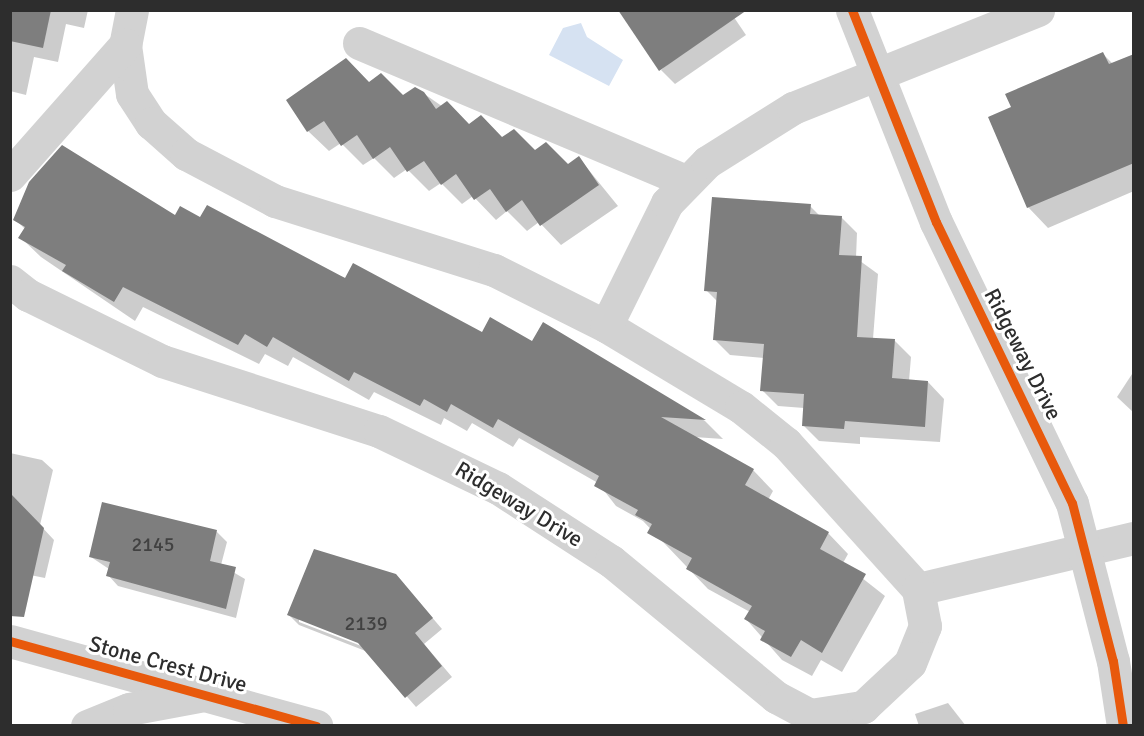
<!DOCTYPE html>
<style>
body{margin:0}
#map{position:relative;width:1144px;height:736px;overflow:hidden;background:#fff;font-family:Signika,sans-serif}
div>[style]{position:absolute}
.water>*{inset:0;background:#d6e2f2}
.shadow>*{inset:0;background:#0003}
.building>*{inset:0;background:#7e7e7e}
.minor>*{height:33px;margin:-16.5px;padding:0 16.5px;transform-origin:16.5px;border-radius:16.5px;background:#d2d2d2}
.cycleway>*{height:9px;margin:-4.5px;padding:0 4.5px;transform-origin:4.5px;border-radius:4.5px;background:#e8590c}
span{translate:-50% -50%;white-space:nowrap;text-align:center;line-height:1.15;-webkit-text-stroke:6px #fff;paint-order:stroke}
.number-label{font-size:20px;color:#414141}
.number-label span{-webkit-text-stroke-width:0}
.street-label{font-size:22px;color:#2d2d2d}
.frame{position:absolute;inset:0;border:12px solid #2d2d2d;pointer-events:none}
</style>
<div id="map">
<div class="water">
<i style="clip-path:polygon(581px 23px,587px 37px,623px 60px,609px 86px,549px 55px,563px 28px)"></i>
</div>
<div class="shadow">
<i style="clip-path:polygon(10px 10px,88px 10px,84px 28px,66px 24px,58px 62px,34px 57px,26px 95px,10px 91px)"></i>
<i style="clip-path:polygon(729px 10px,746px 35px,675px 84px,661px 70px)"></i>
<i style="clip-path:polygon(1103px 54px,1113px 64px,1134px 55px,1134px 191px,1048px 228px,1028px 207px,1012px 108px)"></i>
<i style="clip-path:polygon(369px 83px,403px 97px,423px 93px,469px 125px,568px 166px,579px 158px,618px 206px,561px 245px,539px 222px,527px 231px,507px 211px,496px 220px,473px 196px,462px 204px,441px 183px,429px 191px,407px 169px,394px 178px,374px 158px,363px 165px,341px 143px,329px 151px,308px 131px)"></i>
<i style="clip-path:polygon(810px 206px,820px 216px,841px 217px,857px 233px,856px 258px,878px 274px,873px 339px,895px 341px,911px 357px,909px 381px,928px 382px,944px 399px,940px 442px,860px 437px,860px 444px,819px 441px,803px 425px,804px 408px,778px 406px,762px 390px,765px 358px,730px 355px,714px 339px,718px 302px,706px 290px)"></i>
<i style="clip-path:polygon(176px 217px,200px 219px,483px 334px,532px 343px,543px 324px,705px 421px,723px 439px,694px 437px,753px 470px,773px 491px,768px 500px,828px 533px,848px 554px,843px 563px,885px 596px,842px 672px,821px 660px,812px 676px,782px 660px,746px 619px,750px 612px,708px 589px,643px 521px,616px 506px,598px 483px,519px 438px,513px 447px,472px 423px,467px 431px,444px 418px,441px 425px,374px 392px,369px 400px,293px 357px,288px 366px,265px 354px,259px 364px,143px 307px,135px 321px,41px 257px,20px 237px,25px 229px,15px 219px)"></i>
<i style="clip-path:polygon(1134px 371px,1134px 413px,1117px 397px)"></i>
<i style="clip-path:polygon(10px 453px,42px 460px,53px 470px,40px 525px,54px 540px,45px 578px,10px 571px)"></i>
<i style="clip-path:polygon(216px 531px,227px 542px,221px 565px,245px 579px,236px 618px,118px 586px,108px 575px,109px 569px,91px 557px)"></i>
<i style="clip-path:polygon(evenodd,406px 587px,442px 629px,424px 644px,452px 677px,416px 707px,368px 652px,299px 625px,289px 615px,406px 587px,299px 618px,366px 644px,364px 647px,299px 622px,299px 618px)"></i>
<i style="clip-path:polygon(948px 703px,966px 726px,919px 726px,915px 714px)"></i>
</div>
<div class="building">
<i style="clip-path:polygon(10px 10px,51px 10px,43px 48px,10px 41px)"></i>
<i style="clip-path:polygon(618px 10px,747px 10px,659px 71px)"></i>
<i style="clip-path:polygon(1103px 52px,1109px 64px,1134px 54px,1134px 163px,1027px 208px,988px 117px,1011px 107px,1005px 94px)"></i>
<i style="clip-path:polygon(346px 58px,369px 82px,381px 73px,403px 95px,415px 87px,424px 92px,436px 109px,447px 101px,469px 124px,481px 115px,502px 137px,514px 129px,535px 150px,546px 142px,568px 164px,579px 156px,599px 185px,540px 226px,522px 200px,506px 212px,490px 189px,474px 200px,456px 174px,441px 185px,424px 161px,407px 172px,390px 147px,373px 159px,357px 135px,341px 146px,324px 121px,307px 132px,286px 100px)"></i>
<i style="clip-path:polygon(62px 145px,175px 215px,180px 206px,200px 217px,207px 205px,345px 278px,353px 263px,482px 332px,490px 317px,532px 341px,543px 322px,706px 420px,661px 417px,754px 469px,745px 485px,829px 532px,820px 549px,866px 574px,822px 653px,801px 640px,791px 657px,760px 640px,765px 631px,744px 619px,752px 606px,686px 569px,692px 558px,647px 533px,652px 524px,635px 515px,638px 510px,594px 486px,599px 476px,498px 419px,493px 428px,451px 404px,447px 412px,424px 399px,420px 406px,354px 372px,349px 381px,273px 337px,267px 347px,245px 334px,238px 345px,123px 287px,114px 302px,62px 271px,66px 265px,18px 238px,25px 227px,13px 220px,29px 182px)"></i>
<i style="clip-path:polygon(712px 197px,811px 204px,810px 214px,842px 216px,839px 255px,862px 256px,857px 337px,895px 339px,892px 378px,928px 381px,925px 427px,845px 421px,844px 429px,802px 426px,804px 394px,760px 391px,764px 344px,713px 340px,717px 292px,704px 291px)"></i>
<i style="clip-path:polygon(10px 493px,44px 528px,24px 617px,10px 616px)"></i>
<i style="clip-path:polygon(102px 502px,217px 530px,210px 561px,236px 567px,226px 609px,106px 576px,110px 562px,89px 557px)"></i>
<i style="clip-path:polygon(314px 549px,396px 574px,433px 618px,415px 633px,442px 666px,405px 698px,358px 643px,287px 615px)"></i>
</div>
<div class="minor">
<i style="left:132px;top:10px;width:36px;rotate:101deg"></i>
<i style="left:125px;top:45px;width:49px;rotate:81.9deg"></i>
<i style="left:132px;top:94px;width:35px;rotate:57deg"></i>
<i style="left:151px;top:123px;width:47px;rotate:41.5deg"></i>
<i style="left:186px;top:154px;width:101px;rotate:27.8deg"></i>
<i style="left:275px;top:201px;width:230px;rotate:17.5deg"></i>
<i style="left:494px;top:270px;width:125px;rotate:26.6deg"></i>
<i style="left:606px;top:326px;width:157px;rotate:31deg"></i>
<i style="left:741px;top:407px;width:58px;rotate:38.7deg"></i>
<i style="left:786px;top:443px;width:197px;rotate:47.9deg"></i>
<i style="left:918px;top:589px;width:222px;rotate:-13.3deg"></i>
<i style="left:852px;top:10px;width:228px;rotate:68.4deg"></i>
<i style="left:936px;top:222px;width:312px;rotate:64.2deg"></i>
<i style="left:1072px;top:503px;width:163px;rotate:75.5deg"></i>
<i style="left:1113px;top:661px;width:66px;rotate:81.3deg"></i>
<i style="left:359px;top:43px;width:355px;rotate:22.9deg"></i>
<i style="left:10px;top:175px;width:174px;rotate:-48.5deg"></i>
<i style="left:10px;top:281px;width:23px;rotate:38deg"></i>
<i style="left:28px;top:295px;width:149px;rotate:26.2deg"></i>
<i style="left:162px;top:361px;width:228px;rotate:17.9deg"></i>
<i style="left:379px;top:431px;width:132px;rotate:25.6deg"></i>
<i style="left:498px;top:488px;width:135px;rotate:32.9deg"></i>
<i style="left:611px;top:561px;width:214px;rotate:39.5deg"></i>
<i style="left:776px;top:697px;width:38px;rotate:28deg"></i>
<i style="left:810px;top:715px;width:54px;rotate:-8.6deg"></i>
<i style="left:863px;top:707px;width:64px;rotate:-43.1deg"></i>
<i style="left:910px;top:663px;width:40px;rotate:-68deg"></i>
<i style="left:925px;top:626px;width:38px;rotate:-101deg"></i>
<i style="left:606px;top:326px;width:137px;rotate:-63.6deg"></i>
<i style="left:667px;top:203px;width:57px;rotate:-45.7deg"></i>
<i style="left:707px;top:162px;width:102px;rotate:-32.1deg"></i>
<i style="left:793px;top:108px;width:264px;rotate:-21.8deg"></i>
<i style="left:10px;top:641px;width:318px;rotate:15.5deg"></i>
<i style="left:87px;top:726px;width:45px;rotate:-22deg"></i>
<i style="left:129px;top:709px;width:71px;rotate:-10.5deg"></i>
</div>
<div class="cycleway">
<i style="left:852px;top:10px;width:228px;rotate:68.4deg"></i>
<i style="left:936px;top:222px;width:312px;rotate:64.2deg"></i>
<i style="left:1072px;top:503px;width:163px;rotate:75.5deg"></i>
<i style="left:1113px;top:661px;width:66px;rotate:81.3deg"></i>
<i style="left:10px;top:641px;width:318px;rotate:15.5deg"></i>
</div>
<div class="number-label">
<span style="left:153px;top:544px">2145</span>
<span style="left:366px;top:623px">2139</span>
</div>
<div class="street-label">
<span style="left:1023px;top:354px;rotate:63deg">Ridgeway Drive</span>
<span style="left:519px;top:504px;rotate:31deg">Ridgeway Drive</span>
<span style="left:168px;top:664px;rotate:15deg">Stone Crest Drive</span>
</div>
<div class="frame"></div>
</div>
